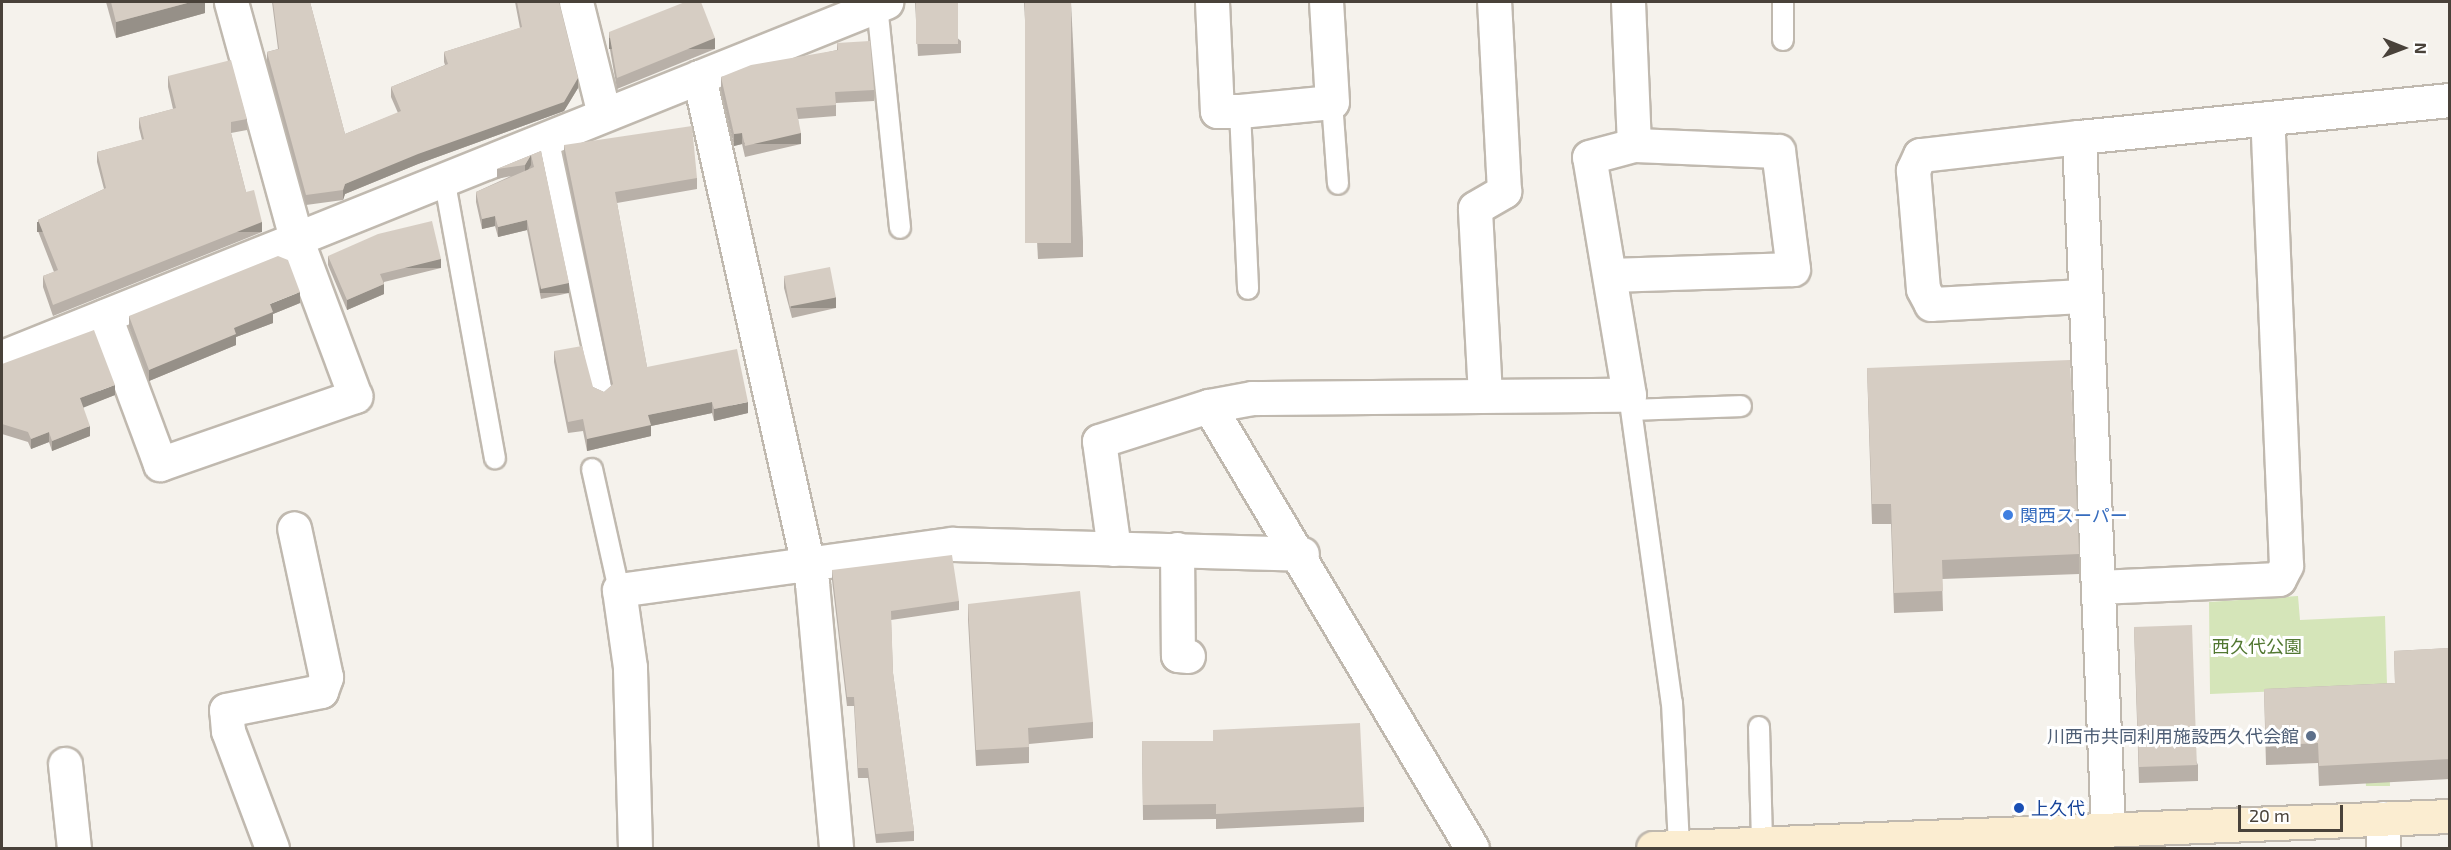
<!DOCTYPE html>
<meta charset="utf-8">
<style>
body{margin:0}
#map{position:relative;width:2451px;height:850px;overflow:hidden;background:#f5f2ec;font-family:"Exo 2","Noto Sans JP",sans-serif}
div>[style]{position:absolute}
.green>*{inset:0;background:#d5e5b9}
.roads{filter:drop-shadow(2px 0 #c0b9af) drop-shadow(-2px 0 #c0b9af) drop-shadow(0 2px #c0b9af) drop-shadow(0 -2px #c0b9af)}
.lane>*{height:20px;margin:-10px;padding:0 10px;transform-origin:10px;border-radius:10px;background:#fff}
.street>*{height:33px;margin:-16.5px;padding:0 16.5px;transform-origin:16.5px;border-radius:16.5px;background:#fff}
.secondary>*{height:33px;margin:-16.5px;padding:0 16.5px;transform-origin:16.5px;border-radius:16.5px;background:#fbedd1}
.wall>*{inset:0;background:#b8b0a8}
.shaded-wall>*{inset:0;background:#969088;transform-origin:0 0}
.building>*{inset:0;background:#d6cdc3;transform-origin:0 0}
.dots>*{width:16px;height:16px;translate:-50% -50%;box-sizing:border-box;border:3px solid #fff;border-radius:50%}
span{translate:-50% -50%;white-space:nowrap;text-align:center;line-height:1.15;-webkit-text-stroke:6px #fff;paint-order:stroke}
.shop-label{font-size:18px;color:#366cbe}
.left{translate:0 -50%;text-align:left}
.park-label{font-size:18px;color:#517731}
.service-label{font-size:18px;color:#4e5e75}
.right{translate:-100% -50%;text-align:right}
.transit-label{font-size:18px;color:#164399}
.frame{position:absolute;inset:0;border:3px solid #49423a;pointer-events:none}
.north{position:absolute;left:2373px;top:18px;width:60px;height:60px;-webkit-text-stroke:4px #fff;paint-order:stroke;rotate:91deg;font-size:16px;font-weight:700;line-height:24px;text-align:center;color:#49423a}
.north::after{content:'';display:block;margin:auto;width:21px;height:27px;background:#49423a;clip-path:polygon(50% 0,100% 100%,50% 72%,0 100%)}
.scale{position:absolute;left:2238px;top:805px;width:105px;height:27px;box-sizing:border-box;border:3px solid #49423a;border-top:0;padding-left:8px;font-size:18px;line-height:21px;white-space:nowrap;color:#49423a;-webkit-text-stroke:4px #fff;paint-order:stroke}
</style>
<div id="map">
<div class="green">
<i style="clip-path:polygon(2298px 596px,2300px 620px,2385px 616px,2390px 786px,2366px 786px,2359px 688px,2210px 694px,2209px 602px)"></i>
</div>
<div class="roads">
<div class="lane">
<i style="left:877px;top:5px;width:224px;rotate:84.1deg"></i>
<i style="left:1783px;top:40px;width:38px;rotate:-90deg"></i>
<i style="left:1332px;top:102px;width:82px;rotate:85.8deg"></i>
<i style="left:1240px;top:111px;width:178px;rotate:87.4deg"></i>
<i style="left:548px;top:137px;width:260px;rotate:78deg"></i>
<i style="left:444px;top:178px;width:285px;rotate:79.7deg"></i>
<i style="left:1629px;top:395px;width:311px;rotate:82.1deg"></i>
<i style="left:1672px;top:703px;width:145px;rotate:87.2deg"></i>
<i style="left:1633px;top:410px;width:108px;rotate:-2.1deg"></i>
<i style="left:592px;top:469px;width:124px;rotate:77.4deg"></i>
<i style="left:1759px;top:727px;width:117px;rotate:88.5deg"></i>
</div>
<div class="street">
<i style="left:576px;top:2px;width:115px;rotate:76deg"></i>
<i style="left:1212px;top:2px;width:109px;rotate:87.4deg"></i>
<i style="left:1217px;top:111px;width:23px"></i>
<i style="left:1240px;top:111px;width:92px;rotate:-5.6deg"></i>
<i style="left:1332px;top:102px;width:100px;rotate:-93.4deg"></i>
<i style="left:699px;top:77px;width:518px;rotate:77.41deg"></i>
<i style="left:812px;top:583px;width:266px;rotate:84.8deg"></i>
<i style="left:2079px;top:137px;width:160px;rotate:173.5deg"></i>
<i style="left:1920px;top:155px;width:17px;rotate:115deg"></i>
<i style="left:1913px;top:170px;width:119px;rotate:85.2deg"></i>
<i style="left:1923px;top:289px;width:17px;rotate:62deg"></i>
<i style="left:1931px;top:304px;width:154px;rotate:-3deg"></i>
<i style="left:1611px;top:275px;width:182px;rotate:-1.9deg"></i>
<i style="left:1793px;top:269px;width:119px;rotate:-97.2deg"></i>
<i style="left:1778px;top:151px;width:144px;rotate:-177.6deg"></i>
<i style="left:105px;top:316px;width:158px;rotate:69.6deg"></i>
<i style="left:160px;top:464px;width:207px;rotate:-19.2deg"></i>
<i style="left:355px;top:396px;width:169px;rotate:-110.5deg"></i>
<i style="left:296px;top:238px;width:245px;rotate:-105.4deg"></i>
<i style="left:2px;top:357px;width:953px;rotate:-21.88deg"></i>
<i style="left:1485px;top:395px;width:187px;rotate:-93.1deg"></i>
<i style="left:1475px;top:208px;width:34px;rotate:-30deg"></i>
<i style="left:1504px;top:191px;width:189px;rotate:-93deg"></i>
<i style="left:1209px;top:406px;width:514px;rotate:59.25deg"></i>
<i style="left:1114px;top:549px;width:109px;rotate:-97.9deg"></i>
<i style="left:1099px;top:441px;width:115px;rotate:-17.7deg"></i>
<i style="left:1209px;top:406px;width:44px;rotate:-10.5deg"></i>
<i style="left:1252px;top:398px;width:377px;rotate:-0.5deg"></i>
<i style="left:1629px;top:395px;width:241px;rotate:-99.5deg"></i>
<i style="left:1589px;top:157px;width:47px;rotate:-14.9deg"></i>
<i style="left:1634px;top:145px;width:143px;rotate:-92.4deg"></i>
<i style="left:1177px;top:549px;width:106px;rotate:89.5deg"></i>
<i style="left:1178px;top:655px;width:10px;rotate:6deg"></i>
<i style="left:2098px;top:587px;width:181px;rotate:-2.5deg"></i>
<i style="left:2279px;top:579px;width:16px;rotate:-63deg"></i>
<i style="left:2286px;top:565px;width:447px;rotate:-92.4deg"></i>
<i style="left:65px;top:764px;width:84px;rotate:83.9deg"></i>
<i style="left:2383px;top:818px;width:30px;rotate:90deg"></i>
<i style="left:2108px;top:830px;width:694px;rotate:-92.4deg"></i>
<i style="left:2079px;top:137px;width:373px;rotate:-5.7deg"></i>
<i style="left:272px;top:848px;width:125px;rotate:-110.6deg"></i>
<i style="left:228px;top:731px;width:21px;rotate:-95deg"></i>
<i style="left:226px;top:710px;width:97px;rotate:-11.3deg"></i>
<i style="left:321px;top:691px;width:15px;rotate:-70deg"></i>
<i style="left:326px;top:677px;width:152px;rotate:-102.1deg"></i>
<i style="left:635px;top:848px;width:181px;rotate:-91.6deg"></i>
<i style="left:630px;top:667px;width:78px;rotate:-98.1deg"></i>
<i style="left:619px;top:590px;width:336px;rotate:-7.9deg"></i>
<i style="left:952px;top:544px;width:350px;rotate:1.6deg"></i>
</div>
<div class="secondary">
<i style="left:1653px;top:848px;width:798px;rotate:-2.3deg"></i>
</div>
</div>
<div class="wall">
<i style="clip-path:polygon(106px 2px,205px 2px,205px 13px,116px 38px)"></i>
<i style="clip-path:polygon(272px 2px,310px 2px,345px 134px,398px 113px,391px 97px,391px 87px,445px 65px,444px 62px,444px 52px,520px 28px,515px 2px,559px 2px,578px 88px,564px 111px,418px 164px,345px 194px,343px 200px,306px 205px,267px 62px,267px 52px,278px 49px)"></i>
<i style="clip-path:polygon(915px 2px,961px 41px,961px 53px,918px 56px)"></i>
<i style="clip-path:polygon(1024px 2px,1071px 2px,1083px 241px,1083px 257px,1038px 259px)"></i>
<i style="clip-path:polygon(609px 32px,715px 49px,617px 89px,609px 44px)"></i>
<i style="clip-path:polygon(837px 43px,874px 90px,874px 101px,836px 103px,836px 116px,798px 119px,801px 144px,745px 157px,742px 144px,734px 146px,721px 89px,721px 77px,837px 50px)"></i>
<i style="clip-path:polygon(168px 76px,247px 119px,247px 130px,231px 133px,246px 192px,262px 232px,53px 316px,43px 287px,43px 276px,54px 272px,38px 231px,38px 220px,104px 189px,97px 162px,97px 152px,142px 140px,139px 128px,139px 118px,173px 109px,168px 87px)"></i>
<i style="clip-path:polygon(564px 145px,697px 178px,697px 189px,617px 203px,647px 367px,748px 413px,714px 421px,712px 413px,651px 426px,651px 436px,587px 451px,583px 431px,568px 433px,554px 362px,554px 351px,593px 387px,604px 392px,611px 386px,564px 156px)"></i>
<i style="clip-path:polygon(541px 151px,569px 293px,541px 299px,527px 230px,498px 237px,495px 226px,482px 229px,476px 202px,476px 192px,511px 176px,497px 179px,497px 169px)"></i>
<i style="clip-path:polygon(328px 256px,441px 268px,384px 282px,384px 294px,347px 310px,328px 265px)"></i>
<i style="clip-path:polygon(784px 277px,836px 308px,792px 318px,784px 288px)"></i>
<i style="clip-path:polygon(300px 303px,273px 314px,273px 323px,236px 337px,236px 345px,149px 381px,129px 326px,129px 316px)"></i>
<i style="clip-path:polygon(2px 364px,115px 395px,83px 407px,90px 436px,52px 451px,49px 442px,31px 449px,28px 442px,2px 434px)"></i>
<i style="clip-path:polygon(1867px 368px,2079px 554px,2079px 574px,1942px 579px,1943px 611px,1894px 613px,1891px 524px,1872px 524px)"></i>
<i style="clip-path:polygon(832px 570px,959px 601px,959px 610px,891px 620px,893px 673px,914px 831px,914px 841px,876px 843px,868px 778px,858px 778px,854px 706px,847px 706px,832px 580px)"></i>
<i style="clip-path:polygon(968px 604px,1093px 722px,1093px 738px,1029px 744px,1029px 763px,976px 766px,968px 620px)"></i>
<i style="clip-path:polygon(2134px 627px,2198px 765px,2198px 781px,2139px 783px)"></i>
<i style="clip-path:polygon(2450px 648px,2450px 779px,2319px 786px,2318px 763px,2266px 765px,2264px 689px,2395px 683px,2394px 651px)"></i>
<i style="clip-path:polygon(1142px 741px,1364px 807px,1364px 822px,1216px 829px,1216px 819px,1143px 820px)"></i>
</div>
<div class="shaded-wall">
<i style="clip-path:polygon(191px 2px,205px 2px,205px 13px,116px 38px,116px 22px)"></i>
<i style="left:715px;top:38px;width:11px;height:106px;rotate:90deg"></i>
<i style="clip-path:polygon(578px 78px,578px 88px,564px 111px,418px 164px,345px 194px,343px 200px,343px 190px,345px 184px)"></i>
<i style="clip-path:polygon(742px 133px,742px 144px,734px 146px,734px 134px)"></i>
<i style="left:801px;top:133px;width:11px;height:57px;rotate:90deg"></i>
<i style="clip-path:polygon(531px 155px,531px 165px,525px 175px,525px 165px)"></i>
<i style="clip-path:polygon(495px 216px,495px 226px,482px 229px,482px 219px)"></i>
<i style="clip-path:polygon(527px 220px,527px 230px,498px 237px,498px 227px)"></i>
<i style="left:262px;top:222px;width:10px;height:225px;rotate:90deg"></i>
<i style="left:441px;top:259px;width:9px;height:63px;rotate:90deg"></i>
<i style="left:569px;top:283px;width:10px;height:29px;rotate:90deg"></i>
<i style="clip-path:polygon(384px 284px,384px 294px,347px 310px,347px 300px)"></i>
<i style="clip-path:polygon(300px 292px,300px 303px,273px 314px,273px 323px,236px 337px,236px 345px,149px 381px,149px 370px,234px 328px,270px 304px)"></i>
<i style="left:836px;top:297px;width:11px;height:45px;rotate:90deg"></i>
<i style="clip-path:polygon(115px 385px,115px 395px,80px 409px,80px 398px)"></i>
<i style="clip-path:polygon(712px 402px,712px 413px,651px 426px,651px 436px,587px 451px,587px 439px,648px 415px)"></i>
<i style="clip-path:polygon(748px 402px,748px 413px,714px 421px,714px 409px)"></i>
<i style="clip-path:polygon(90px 426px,90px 436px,52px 451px,52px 441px)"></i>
<i style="clip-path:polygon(49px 432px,49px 442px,31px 449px,31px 439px)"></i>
</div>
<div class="building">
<i style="clip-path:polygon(111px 2px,191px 2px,116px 22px)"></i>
<i style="clip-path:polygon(273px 2px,310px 2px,345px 134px,401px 111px,391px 87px,448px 64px,444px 52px,522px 27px,517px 2px,559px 2px,578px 78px,564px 102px,418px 154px,345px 184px,343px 190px,306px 195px,267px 52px,279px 49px)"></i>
<i style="clip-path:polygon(685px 2px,701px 2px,715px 38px,617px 78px,609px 32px)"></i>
<i style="left:916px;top:2px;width:42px;height:42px"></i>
<i style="left:1025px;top:2px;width:46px;height:241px"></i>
<i style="clip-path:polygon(870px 41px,874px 90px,835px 92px,836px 105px,796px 108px,801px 133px,745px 146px,742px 133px,734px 134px,721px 77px,751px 65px,838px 50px,837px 43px)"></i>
<i style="clip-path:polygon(231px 60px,247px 119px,231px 122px,231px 133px,246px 192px,254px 190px,262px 222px,53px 305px,43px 276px,58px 270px,38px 220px,106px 188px,97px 152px,144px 139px,139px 118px,176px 108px,168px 76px)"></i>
<i style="clip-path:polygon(692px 126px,697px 178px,615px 192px,647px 367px,737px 349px,748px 402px,714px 409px,712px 402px,648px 415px,651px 425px,587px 439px,583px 419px,568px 422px,554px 351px,582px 346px,593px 387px,604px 392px,613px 384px,564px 145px)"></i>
<i style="clip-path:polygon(541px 151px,569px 283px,541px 289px,527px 220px,498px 227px,495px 216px,482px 219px,476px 192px,534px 167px,531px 155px,525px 165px,497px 169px)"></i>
<i style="clip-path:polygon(432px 221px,441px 259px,380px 274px,384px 284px,347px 300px,328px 256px,378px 234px)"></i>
<i style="clip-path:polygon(278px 256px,288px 260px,300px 292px,270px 304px,273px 312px,234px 328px,236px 334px,149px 370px,129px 316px)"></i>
<i style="left:830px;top:267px;width:31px;height:47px;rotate:79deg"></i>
<i style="clip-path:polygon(94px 330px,115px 385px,80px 398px,90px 426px,52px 441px,49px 432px,31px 439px,28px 432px,2px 424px,2px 364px)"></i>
<i style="clip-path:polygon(2070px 360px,2079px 554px,1942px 560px,1943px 591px,1894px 593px,1891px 504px,1872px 504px,1867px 368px)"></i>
<i style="clip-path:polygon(952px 555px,959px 601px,891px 611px,893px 673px,914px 831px,876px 834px,868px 768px,858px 768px,854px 697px,847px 697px,832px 570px)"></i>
<i style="clip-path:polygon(1080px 591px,1093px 722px,1028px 728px,1029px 747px,976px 750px,968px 604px)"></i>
<i style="left:2192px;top:625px;width:140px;height:58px;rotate:88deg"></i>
<i style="clip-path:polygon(2450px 648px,2450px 759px,2319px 766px,2318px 743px,2266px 746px,2264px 689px,2395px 683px,2394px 651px)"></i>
<i style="clip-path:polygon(1360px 723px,1364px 807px,1216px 814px,1216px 804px,1143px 805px,1142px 741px,1213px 741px,1213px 730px)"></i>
</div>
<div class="dots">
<i style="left:2008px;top:515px;background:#3f7fe0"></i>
<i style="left:2311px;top:736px;background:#5c6f8a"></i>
<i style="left:2019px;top:808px;background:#1a4fb4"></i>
</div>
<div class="shop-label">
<span class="left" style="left:2020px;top:515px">関西スーパー</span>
</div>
<div class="park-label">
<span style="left:2257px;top:646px">西久代公園</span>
</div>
<div class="service-label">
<span class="right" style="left:2299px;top:736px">川西市共同利用施設西久代会館</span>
</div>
<div class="transit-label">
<span class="left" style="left:2031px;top:808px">上久代</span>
</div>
<div class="frame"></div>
<div class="north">N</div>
<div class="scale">20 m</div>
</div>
